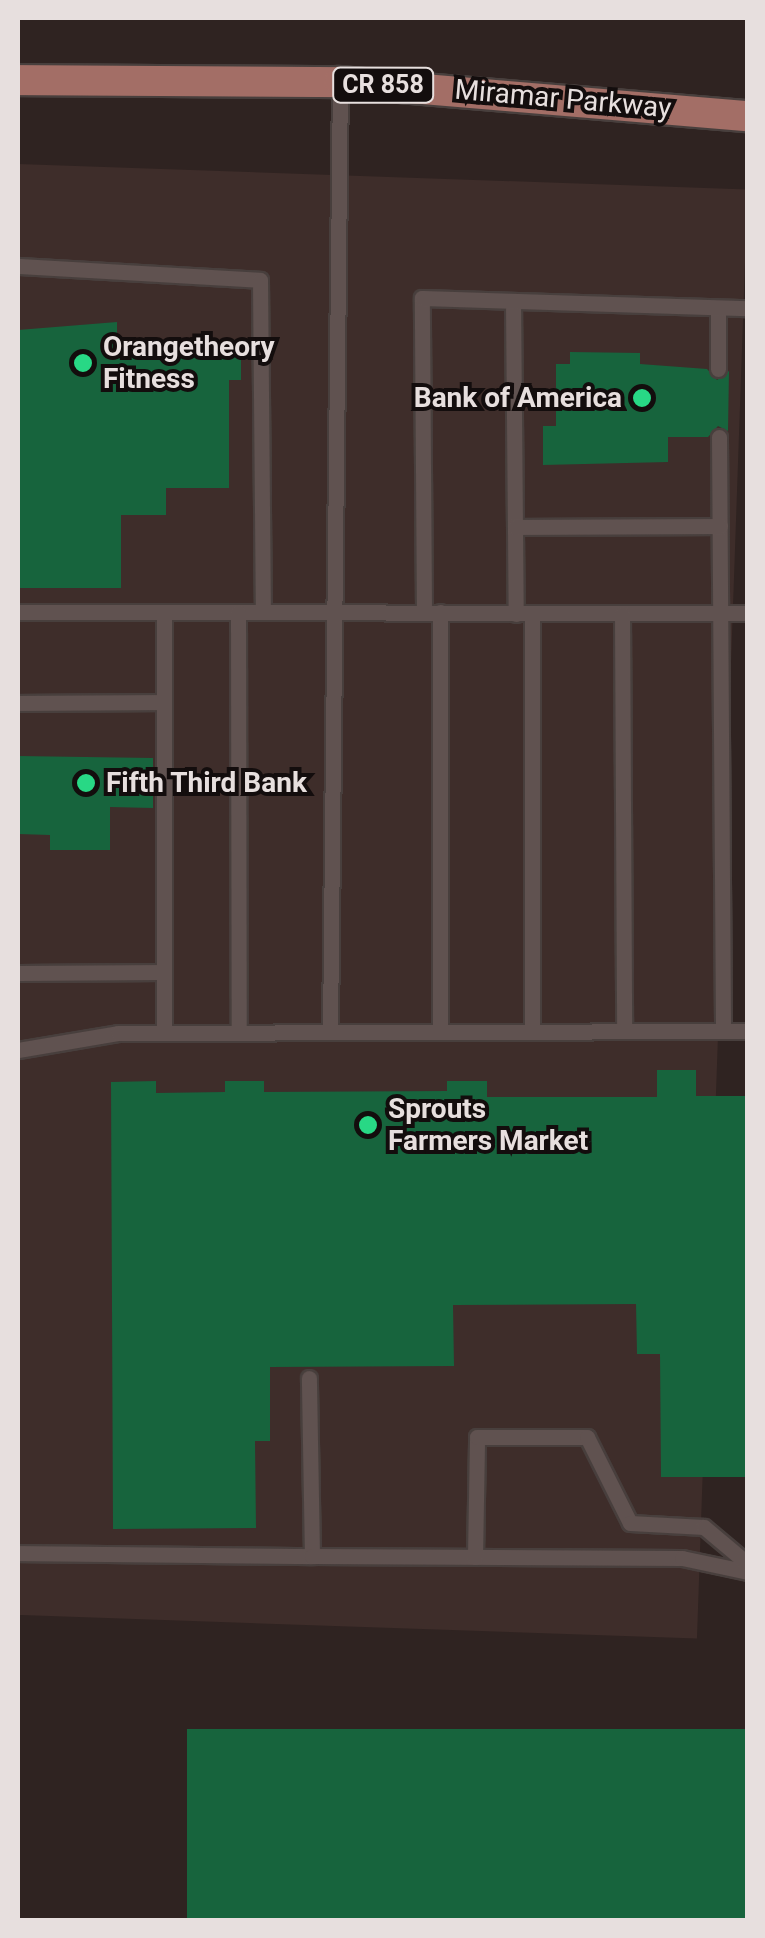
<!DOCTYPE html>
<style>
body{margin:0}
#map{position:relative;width:765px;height:1938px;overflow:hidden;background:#2f2321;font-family:Roboto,sans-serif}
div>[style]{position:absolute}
.built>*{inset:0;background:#3e2d2a;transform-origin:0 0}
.building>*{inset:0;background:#17643d;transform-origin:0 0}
.roads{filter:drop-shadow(2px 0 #483f3d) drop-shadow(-2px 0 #483f3d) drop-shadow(0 2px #483f3d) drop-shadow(0 -2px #483f3d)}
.lane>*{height:15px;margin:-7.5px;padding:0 7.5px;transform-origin:7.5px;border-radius:7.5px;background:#605250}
.primary>*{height:30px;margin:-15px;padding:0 15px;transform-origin:15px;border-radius:15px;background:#a36e66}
.dots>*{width:28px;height:28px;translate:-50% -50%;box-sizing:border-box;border:5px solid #130d0d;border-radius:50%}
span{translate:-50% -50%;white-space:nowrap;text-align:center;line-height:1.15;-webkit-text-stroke:8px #130d0d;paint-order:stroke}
.shield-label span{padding:2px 8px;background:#130d0d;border:2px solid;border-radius:8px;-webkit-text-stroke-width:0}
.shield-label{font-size:25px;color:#e7dfde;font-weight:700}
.street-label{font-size:28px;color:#e7dfde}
.poi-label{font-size:28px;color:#e7dfde;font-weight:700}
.left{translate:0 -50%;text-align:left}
.right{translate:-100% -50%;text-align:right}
.frame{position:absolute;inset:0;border:20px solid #e7dfde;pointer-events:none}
</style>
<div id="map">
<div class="built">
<i style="left:18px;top:164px;width:730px;height:1450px;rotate:2deg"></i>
</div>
<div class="building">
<i style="clip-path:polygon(117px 322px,117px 343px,241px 342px,241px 380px,229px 380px,229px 488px,166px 488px,166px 515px,121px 515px,121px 588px,18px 588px,18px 330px)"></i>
<i style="clip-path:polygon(570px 352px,640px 353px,640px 364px,707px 369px,717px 380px,729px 371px,728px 431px,718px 426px,708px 437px,668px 437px,668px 462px,543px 465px,543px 426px,556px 426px,556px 364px,570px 364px)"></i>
<i style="clip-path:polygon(18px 756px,153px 758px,153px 808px,110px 807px,110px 850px,50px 850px,50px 835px,18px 834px)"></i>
<i style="clip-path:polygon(657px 1070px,696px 1070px,696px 1096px,748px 1096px,748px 1477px,661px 1477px,660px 1354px,637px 1354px,636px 1304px,453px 1305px,454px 1366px,270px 1367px,270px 1441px,255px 1441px,256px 1528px,113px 1529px,111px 1082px,156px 1081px,156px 1093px,225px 1092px,225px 1081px,264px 1081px,264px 1092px,447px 1091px,447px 1081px,487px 1081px,487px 1097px,657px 1097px)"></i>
<i style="left:748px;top:1729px;width:191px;height:561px;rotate:90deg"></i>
</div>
<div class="roads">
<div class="lane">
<i style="left:18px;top:266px;width:242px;rotate:3.3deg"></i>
<i style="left:260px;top:280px;width:331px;rotate:89.5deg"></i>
<i style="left:513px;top:301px;width:313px;rotate:89.5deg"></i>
<i style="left:718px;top:308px;width:61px;rotate:90deg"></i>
<i style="left:719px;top:437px;width:594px;rotate:89.61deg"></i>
<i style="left:515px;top:527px;width:205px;rotate:-0.3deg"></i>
<i style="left:424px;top:611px;width:313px;rotate:-90.4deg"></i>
<i style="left:422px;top:298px;width:326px;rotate:1.8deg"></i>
<i style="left:18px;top:612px;width:730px;rotate:0.08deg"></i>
<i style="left:238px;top:612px;width:421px;rotate:89.9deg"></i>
<i style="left:440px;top:612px;width:419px;rotate:90deg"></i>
<i style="left:622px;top:614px;width:417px;rotate:89.7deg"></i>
<i style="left:532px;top:615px;width:416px;rotate:90deg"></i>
<i style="left:18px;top:703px;width:146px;rotate:-0.4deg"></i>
<i style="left:18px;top:973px;width:145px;rotate:-0.4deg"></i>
<i style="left:164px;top:1032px;width:420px;rotate:-90deg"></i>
<i style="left:330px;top:1032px;width:950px;rotate:-89.4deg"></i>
<i style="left:18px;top:1050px;width:101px;rotate:-9.6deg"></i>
<i style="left:118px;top:1033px;width:630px;rotate:-0.18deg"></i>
<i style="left:18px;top:1553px;width:294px;rotate:0.6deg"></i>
<i style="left:312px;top:1556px;width:178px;rotate:-91deg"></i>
<i style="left:312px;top:1556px;width:370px;rotate:0.3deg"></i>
<i style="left:682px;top:1558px;width:67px;rotate:12deg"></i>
<i style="left:475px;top:1557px;width:120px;rotate:-89deg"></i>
<i style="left:477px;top:1437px;width:110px"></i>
<i style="left:587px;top:1437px;width:96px;rotate:63.4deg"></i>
<i style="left:630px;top:1523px;width:74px;rotate:3.1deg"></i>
<i style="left:704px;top:1527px;width:57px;rotate:40.1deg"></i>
</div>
<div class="primary">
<i style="left:18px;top:80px;width:322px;rotate:0.4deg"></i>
<i style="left:340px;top:82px;width:409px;rotate:4.8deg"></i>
</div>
</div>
<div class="dots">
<i style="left:83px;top:363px;background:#28d885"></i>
<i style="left:642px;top:398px;background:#28d885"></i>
<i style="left:86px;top:783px;background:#28d885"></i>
<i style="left:368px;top:1125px;background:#28d885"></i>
</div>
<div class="shield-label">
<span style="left:383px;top:85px">CR 858</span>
</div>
<div class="street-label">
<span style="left:563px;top:99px;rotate:5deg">Miramar Parkway</span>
</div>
<div class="poi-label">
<span class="left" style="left:103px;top:363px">Orangetheory<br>Fitness</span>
<span class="right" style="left:622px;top:398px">Bank of America</span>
<span class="left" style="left:106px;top:783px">Fifth Third Bank</span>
<span class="left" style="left:388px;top:1125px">Sprouts<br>Farmers Market</span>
</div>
<div class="frame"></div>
</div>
